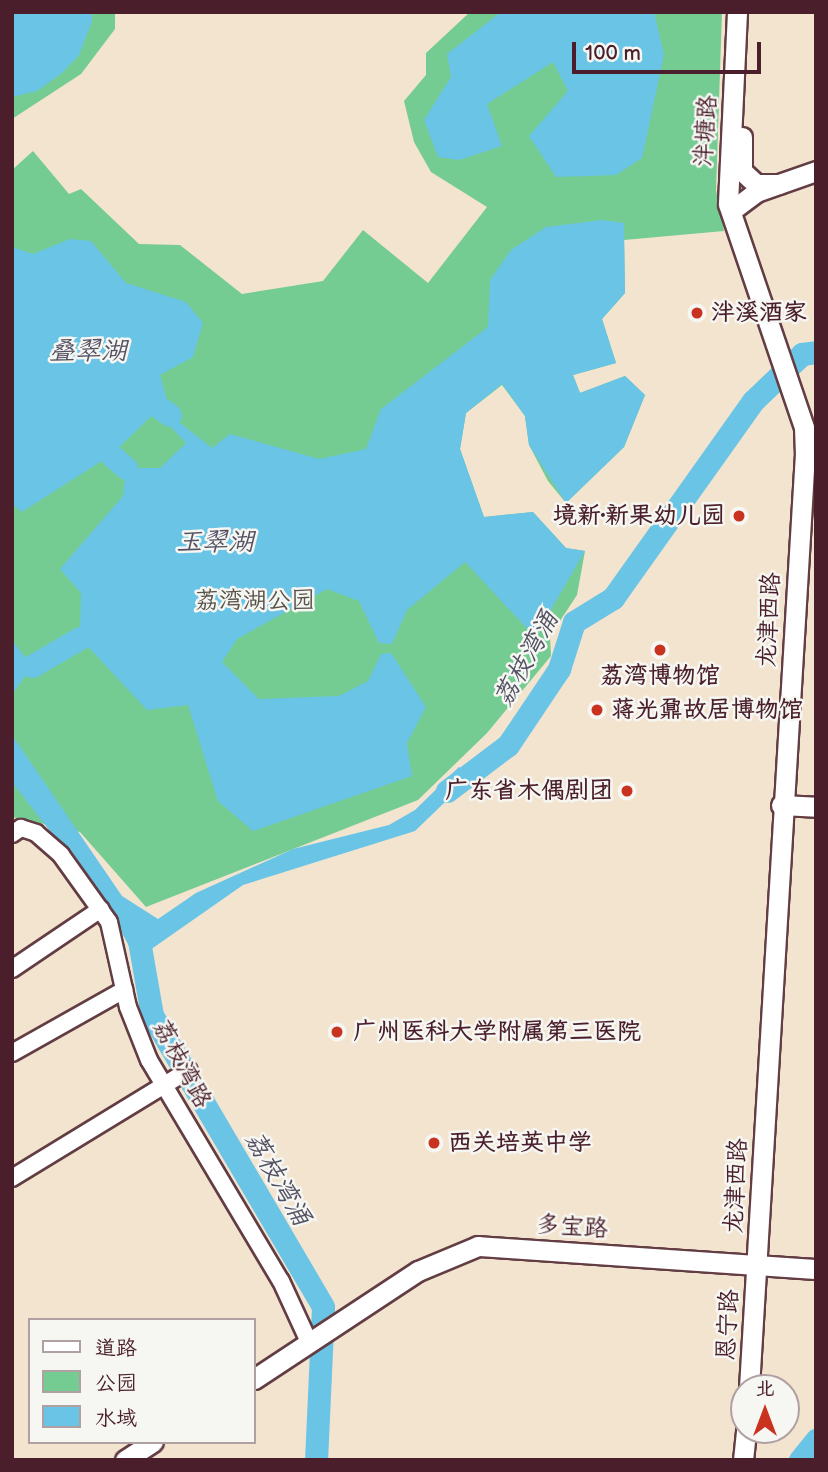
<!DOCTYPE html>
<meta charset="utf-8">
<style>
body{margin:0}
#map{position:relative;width:828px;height:1472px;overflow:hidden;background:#f3e4cf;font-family:"Balsamiq Sans","LXGW WenKai TC",sans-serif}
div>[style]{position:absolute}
.green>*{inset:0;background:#74cc92}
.water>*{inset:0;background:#69c4e6}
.river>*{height:23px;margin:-11.5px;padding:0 11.5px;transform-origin:11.5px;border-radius:11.5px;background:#69c4e6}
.roads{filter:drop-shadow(2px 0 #633d44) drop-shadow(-2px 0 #633d44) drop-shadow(0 2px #633d44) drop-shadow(0 -2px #633d44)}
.minor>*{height:16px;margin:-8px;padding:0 8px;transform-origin:8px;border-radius:8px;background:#fff}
.tertiary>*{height:19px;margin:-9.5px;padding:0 9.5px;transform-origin:9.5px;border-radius:9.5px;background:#fff}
.dots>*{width:19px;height:19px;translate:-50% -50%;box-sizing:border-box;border:4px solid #f6f6f2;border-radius:50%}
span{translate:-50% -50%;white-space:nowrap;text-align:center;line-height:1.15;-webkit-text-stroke:5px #f6f6f2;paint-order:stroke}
.street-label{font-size:24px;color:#4a1f2b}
.poi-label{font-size:24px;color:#4a1f2b;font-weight:700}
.left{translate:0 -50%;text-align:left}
.right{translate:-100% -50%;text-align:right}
.park-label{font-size:24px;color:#57534a}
.water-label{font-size:26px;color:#535163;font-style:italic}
.frame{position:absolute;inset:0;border:14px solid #4a1f2b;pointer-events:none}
.legend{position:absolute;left:28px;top:1318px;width:228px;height:126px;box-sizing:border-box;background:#f6f6f2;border:2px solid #b1a0a2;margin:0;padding:9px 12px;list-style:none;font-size:21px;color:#4a1f2b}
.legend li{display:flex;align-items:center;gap:14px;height:35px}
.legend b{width:35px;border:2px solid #b1a0a2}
.north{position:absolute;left:730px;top:1374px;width:70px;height:70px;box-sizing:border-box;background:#f6f6f2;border:2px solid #b1a0a2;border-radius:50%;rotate:0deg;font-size:19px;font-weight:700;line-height:28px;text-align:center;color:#4a1f2b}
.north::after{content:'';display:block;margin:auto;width:24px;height:32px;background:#c8321e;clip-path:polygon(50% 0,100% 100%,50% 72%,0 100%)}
.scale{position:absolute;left:572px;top:42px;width:189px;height:32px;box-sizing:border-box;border:4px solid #4a1f2b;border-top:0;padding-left:9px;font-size:21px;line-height:24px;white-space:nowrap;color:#4a1f2b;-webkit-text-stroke:5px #f6f6f2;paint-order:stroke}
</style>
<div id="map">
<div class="green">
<i style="clip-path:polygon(12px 12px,115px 12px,115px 29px,81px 74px,12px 119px)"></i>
<i style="clip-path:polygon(470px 12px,722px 12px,716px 190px,724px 231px,624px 240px,625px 293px,602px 319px,616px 363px,573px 375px,580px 393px,625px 376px,645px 395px,624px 447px,566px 503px,548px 481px,529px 445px,525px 416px,502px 385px,466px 413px,460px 449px,484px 517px,533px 512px,566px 548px,585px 551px,577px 595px,550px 636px,551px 656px,487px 733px,418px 800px,146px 907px,80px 832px,12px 817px,12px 170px,33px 151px,69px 194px,81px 189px,139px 244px,180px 245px,242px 294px,323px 281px,363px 230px,428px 283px,487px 207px,431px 172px,414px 142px,404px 101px,426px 75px,426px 53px)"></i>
</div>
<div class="water">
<i style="clip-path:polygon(12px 12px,92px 12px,92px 21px,79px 55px,62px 73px,37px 91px,12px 97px)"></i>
<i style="clip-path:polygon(501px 12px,654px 12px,664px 55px,642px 158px,616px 175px,556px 177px,529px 136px,568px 91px,553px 62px,487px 104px,502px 146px,459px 160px,438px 157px,424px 120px,451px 77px,447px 54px)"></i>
<i style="clip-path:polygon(602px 220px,624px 223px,625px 293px,602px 319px,616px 363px,573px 375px,580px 393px,625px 376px,645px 395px,624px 447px,566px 503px,529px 445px,525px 416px,502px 384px,466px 413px,460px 449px,484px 517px,533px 512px,566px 548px,585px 551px,535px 637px,465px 562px,407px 610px,392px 644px,379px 643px,359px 601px,327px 589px,237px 639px,222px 662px,259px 699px,339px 696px,368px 681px,381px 654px,391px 653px,426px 707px,407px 743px,412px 776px,253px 831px,218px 801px,188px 705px,147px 710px,80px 638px,81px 593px,60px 569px,123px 496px,126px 468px,160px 468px,186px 443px,170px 426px,170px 415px,212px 448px,230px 434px,319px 459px,366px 449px,381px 409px,488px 327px,490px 280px,511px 250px,546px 227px)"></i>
<i style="clip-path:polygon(70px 239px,91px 241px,126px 283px,186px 302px,203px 323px,193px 357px,160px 375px,167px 401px,111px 455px,22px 512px,12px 504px,12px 247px,33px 254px)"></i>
<i style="clip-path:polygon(12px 640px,32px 666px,12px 695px)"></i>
<i style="clip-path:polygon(12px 735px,122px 896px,158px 919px,196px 893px,293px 849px,389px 825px,415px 810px,459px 767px,473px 775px,415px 831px,243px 885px,150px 950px,130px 948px,107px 905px,12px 782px)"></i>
</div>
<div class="river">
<i style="left:160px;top:408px;width:12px;rotate:35deg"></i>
<i style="left:111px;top:455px;width:20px;rotate:41deg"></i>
<i style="left:32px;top:666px;width:56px;rotate:-30.3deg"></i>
<i style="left:447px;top:791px;width:76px;rotate:-37deg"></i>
<i style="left:508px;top:745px;width:92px;rotate:-56.1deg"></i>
<i style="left:559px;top:669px;width:49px;rotate:-72.3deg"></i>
<i style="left:574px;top:622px;width:46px;rotate:-31.6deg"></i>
<i style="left:613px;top:598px;width:242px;rotate:-54.6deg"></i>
<i style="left:753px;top:401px;width:68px;rotate:-43.8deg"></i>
<i style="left:802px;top:354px;width:14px;rotate:-8deg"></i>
<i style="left:138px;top:935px;width:81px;rotate:80.1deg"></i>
<i style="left:152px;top:1015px;width:338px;rotate:59.6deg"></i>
<i style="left:323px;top:1307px;width:153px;rotate:92.6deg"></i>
<i style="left:800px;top:1460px;width:26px;rotate:-51deg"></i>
</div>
<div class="roads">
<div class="minor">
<i style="left:12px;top:834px;width:11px;rotate:-34deg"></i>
<i style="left:21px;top:828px;width:16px;rotate:18deg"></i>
<i style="left:36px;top:833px;width:33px;rotate:41deg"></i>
<i style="left:61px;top:855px;width:82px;rotate:54.4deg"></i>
<i style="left:109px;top:922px;width:87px;rotate:77.4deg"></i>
<i style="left:128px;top:1007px;width:57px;rotate:68.4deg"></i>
<i style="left:149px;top:1060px;width:257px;rotate:59.2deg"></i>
<i style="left:281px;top:1281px;width:67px;rotate:65.3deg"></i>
<i style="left:12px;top:969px;width:107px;rotate:-34deg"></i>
<i style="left:12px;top:1053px;width:129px;rotate:-29.4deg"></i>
<i style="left:12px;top:1178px;width:207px;rotate:-31.4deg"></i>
</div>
<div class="tertiary">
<i style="left:737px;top:12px;width:192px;rotate:92.7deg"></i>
<i style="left:728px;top:204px;width:236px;rotate:71.2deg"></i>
<i style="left:804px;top:427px;width:26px;rotate:88deg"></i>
<i style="left:805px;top:453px;width:937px;rotate:93.43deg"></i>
<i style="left:742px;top:137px;width:34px;rotate:90deg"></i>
<i style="left:742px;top:171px;width:19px;rotate:43deg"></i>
<i style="left:756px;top:184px;width:23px"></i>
<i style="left:731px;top:211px;width:31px;rotate:-37deg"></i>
<i style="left:756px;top:192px;width:64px;rotate:-19.3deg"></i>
<i style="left:781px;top:805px;width:35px;rotate:3deg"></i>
<i style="left:254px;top:1379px;width:196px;rotate:-33.4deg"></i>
<i style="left:418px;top:1271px;width:65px;rotate:-22.6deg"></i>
<i style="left:478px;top:1246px;width:339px;rotate:3.9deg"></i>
<i style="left:125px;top:1460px;width:33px;rotate:-33deg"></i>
<i style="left:743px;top:1460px;width:30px;rotate:-84deg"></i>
</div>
</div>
<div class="dots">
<i style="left:697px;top:313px;background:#c8321e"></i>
<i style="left:739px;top:516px;background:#c8321e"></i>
<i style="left:660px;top:650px;background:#c8321e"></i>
<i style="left:597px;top:710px;background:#c8321e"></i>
<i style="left:627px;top:791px;background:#c8321e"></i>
<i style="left:337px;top:1032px;background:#c8321e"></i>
<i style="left:434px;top:1143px;background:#c8321e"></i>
</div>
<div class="street-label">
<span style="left:706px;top:131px;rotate:-86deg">泮塘路</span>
<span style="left:769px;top:620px;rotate:-87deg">龙津西路</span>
<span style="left:182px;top:1064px;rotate:62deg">荔枝湾路</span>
<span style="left:736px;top:1186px;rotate:-87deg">龙津西路</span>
<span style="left:572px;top:1227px;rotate:4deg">多宝路</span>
<span style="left:728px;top:1325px;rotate:-87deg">恩宁路</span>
</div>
<div class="poi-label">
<span class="left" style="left:711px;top:313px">泮溪酒家</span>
<span class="right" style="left:725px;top:516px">境新·新果幼儿园</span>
<span style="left:660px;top:676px">荔湾博物馆</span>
<span class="left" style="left:611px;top:710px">蒋光鼐故居博物馆</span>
<span class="right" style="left:613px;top:791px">广东省木偶剧团</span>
<span class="left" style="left:353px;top:1032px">广州医科大学附属第三医院</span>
<span class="left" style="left:448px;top:1143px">西关培英中学</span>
</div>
<div class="park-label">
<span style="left:255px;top:601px">荔湾湖公园</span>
</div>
<div class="water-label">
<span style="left:88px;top:352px">叠翠湖</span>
<span style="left:215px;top:543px">玉翠湖</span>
<span style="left:527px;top:659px;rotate:-61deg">荔枝湾涌</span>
<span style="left:277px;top:1179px;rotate:60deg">荔枝湾涌</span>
</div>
<div class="frame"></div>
<ul class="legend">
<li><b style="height:9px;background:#fff"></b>道路</li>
<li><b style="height:19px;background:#74cc92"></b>公园</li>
<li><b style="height:19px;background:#69c4e6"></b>水域</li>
</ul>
<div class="north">北</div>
<div class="scale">100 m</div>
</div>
